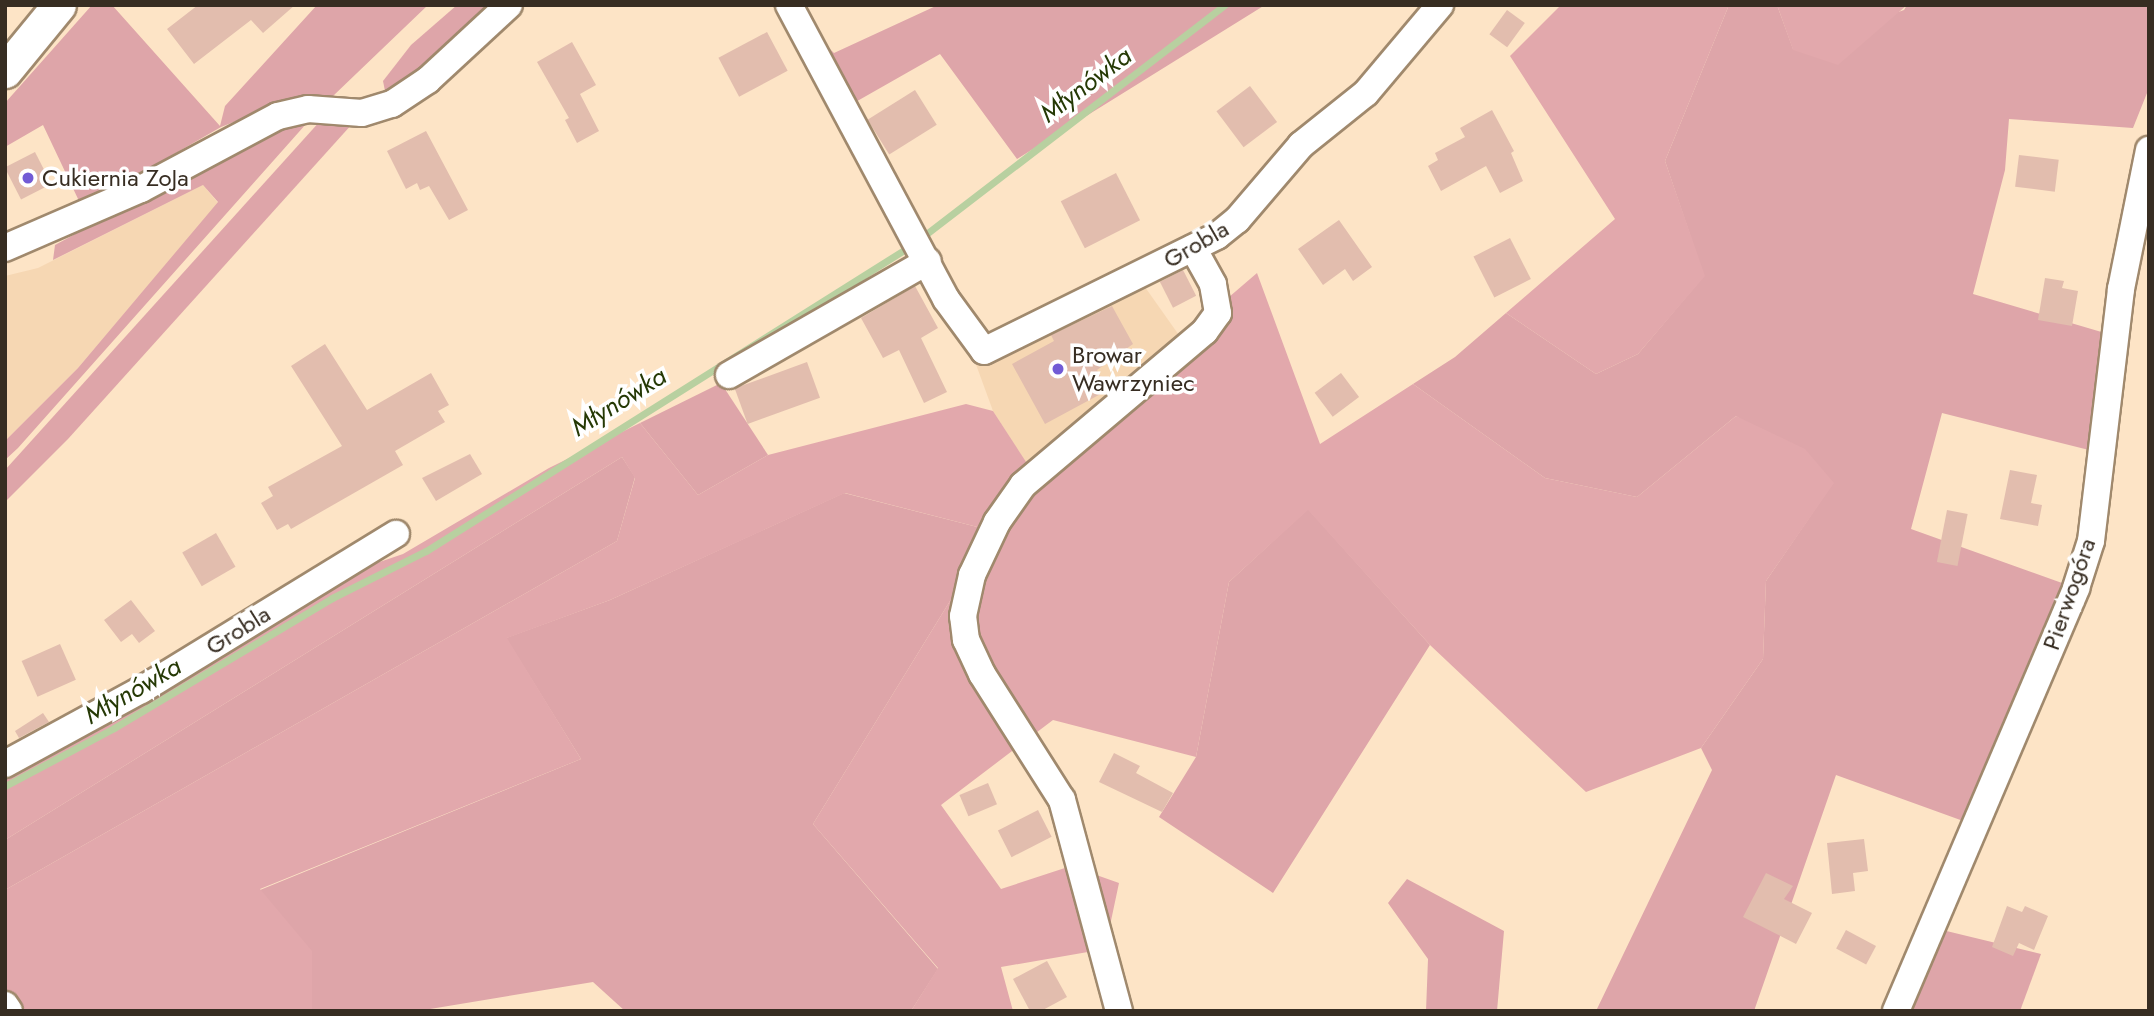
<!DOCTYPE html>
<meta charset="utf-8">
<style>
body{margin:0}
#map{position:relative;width:2154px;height:1016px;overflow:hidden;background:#fde4c6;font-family:Jost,sans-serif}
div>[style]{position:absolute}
.built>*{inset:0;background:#f6d7b3}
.green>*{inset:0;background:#dea5a9}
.forest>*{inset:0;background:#e2a8ac}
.stream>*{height:7px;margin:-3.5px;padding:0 3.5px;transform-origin:3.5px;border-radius:3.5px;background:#b8d0a0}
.building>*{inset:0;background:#e2bdae;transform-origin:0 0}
.roads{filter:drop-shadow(2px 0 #a0896d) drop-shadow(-2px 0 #a0896d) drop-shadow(0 2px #a0896d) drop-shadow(0 -2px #a0896d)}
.minor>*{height:26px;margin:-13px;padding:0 13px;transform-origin:13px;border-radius:13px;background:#fff}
.major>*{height:33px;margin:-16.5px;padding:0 16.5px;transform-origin:16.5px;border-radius:16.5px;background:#fff}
.dots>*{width:19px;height:19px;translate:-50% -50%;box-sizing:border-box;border:4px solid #fff;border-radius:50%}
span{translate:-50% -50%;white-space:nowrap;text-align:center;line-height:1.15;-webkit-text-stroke:7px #fff;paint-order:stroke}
.poi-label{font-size:24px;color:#372d22}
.left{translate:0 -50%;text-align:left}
.street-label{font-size:24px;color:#372d22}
.water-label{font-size:26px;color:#253905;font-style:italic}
.frame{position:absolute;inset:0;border:7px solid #372d22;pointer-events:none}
</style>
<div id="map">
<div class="built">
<i style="clip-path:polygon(203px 185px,218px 203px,78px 368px,5px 441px,5px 276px,38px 268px)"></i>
<i style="clip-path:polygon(1140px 280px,1181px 338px,1030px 469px,993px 411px,974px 359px)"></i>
</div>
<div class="green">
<i style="clip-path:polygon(92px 5px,112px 5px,220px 126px,225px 106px,317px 5px,428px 5px,333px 96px,300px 96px,221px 127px,155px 165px,79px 201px,43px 125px,5px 147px,5px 103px)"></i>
<i style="clip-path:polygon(457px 5px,490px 5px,442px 53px,385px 91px,383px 81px,411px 45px)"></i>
<i style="clip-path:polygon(938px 5px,1265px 5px,1017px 159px,940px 54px,845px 108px,794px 15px,834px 53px)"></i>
<i style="clip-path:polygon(1729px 5px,1777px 5px,1793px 49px,1904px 10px,1907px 5px,2149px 5px,2149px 88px,2133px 128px,2009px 119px,2005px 170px,1973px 294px,2115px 336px,2101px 453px,1942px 413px,1911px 529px,2076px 588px,1966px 822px,1836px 775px,1754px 1011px,1596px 1011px,1712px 770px,1701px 748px,1763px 659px,1766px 581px,1833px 483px,1736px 416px,1637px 497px,1545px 478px,1413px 384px,1455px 357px,1506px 313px,1596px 374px,1638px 354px,1704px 276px,1665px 161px)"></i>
<i style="clip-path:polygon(331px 109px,362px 113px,68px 439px,5px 502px,5px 470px)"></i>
<i style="clip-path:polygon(306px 124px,18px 448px,5px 460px,5px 441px,78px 368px,218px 202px,203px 185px,53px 260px,55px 245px,269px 129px)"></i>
<i style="clip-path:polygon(721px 383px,768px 455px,698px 495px,640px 423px)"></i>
<i style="clip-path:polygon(622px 457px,635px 477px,617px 541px,5px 890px,5px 840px)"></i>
<i style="clip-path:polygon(844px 493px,993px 531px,813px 824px,938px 969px,911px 1011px,625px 1011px,593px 982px,418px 1011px,311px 1011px,260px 890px,581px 759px,506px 638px,610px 600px)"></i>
<i style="clip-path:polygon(1308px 509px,1430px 645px,1273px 893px,1159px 817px,1196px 757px,1229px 582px)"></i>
<i style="clip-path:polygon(1407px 879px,1504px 931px,1497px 1011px,1426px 1011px,1428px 959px,1388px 903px)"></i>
<i style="clip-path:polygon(1930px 927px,2041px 954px,2020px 1011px,1896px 1011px)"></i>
</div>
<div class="forest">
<i style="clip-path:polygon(1561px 5px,1729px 5px,1665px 161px,1705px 276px,1638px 354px,1596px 374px,1506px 313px,1615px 219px,1510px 56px)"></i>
<i style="clip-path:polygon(1777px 5px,1907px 5px,1838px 65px,1793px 50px)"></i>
<i style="clip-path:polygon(1257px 273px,1320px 444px,1413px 384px,1545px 478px,1637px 497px,1736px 416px,1805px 449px,1834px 483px,1766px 581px,1763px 659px,1701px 748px,1586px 792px,1430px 645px,1308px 510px,1229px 582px,1196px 757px,1053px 720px,941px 805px,1001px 889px,1071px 866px,1119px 883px,1105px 949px,1001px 967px,1013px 1011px,911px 1011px,938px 968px,813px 824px,993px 531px,845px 493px,610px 600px,507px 638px,581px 759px,260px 889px,312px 951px,312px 1011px,8px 1011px,5px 1007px,5px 890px,617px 541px,635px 478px,622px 457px,5px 840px,5px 768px,356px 570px,403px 554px,549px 468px,640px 423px,698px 495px,768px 455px,966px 404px,993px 411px,1030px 468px)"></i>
</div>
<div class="stream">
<i style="left:921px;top:238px;width:383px;rotate:-37.5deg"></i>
<i style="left:5px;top:786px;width:123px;rotate:-28deg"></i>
<i style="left:114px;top:728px;width:254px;rotate:-30.8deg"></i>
<i style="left:332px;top:598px;width:105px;rotate:-26.6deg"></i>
<i style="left:426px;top:551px;width:574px;rotate:-32.2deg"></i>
</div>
<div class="building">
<i style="clip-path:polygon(198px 5px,295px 5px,263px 33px,251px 20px,194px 64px,167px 29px)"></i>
<i style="left:1507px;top:10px;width:22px;height:30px;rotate:36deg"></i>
<i style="left:767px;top:32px;width:44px;height:55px;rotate:62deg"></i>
<i style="clip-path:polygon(572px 42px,596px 85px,580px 94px,599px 131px,577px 143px,565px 120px,569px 118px,537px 62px)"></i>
<i style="left:1250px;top:86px;width:45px;height:42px;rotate:53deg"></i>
<i style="left:915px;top:90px;width:41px;height:56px;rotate:58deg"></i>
<i style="clip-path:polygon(1492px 110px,1514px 151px,1511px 153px,1523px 181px,1500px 193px,1486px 166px,1441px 191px,1428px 166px,1438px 160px,1435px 153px,1465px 137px,1460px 128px)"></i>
<i style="clip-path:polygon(426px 131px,468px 210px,449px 220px,429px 186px,420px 190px,417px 183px,406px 189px,387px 151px)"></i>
<i style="left:35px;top:152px;width:36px;height:34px;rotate:63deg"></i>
<i style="left:2019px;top:155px;width:40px;height:32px;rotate:7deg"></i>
<i style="left:1116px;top:173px;width:53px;height:62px;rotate:63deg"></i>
<i style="clip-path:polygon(1339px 220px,1372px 267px,1353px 281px,1345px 269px,1323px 285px,1298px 249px)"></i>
<i style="left:1510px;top:238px;width:46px;height:41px;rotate:63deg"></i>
<i style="left:1183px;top:270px;width:29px;height:26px;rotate:63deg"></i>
<i style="clip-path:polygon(2045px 278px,2064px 281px,2062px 288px,2078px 291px,2072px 326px,2038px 320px)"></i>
<i style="clip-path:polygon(915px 286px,938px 328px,921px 338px,947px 392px,924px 403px,899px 350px,883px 358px,861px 318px)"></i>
<i style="clip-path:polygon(1112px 306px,1133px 344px,1097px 370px,1108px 390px,1045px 424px,1012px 364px,1054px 341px,1051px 335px)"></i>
<i style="clip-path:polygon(325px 344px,367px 410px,431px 373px,449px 405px,438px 411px,445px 422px,395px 451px,403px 465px,291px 529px,288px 524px,277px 530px,261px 503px,273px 496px,268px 487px,342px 446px,291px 366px)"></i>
<i style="left:807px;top:362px;width:38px;height:77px;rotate:70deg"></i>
<i style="left:1341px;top:373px;width:30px;height:33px;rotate:53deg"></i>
<i style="clip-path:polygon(470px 454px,482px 474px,436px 501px,422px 478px)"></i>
<i style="clip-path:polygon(2010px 470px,2037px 475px,2031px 503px,2042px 505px,2038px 526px,2000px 519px)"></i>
<i style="left:1947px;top:510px;width:21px;height:53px;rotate:11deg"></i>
<i style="left:216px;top:533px;width:39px;height:39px;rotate:60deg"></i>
<i style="clip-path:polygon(131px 600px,155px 631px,139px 643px,132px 634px,121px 642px,104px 620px)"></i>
<i style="left:60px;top:644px;width:39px;height:42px;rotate:66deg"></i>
<i style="clip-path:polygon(43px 713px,49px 722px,19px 738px,15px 731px)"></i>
<i style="clip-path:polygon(1114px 753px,1140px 766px,1136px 773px,1173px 793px,1162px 812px,1099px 782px)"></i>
<i style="left:988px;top:783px;width:23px;height:31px;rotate:67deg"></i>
<i style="left:1038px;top:810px;width:30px;height:45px;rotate:63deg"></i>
<i style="clip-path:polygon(1864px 839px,1868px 871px,1853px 873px,1855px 891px,1832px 894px,1827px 843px)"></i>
<i style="clip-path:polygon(1766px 873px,1793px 886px,1784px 899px,1812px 913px,1796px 944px,1743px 917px)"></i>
<i style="clip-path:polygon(2007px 906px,2022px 912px,2025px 906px,2048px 916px,2034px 950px,2019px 943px,2013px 956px,1992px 947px)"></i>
<i style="left:1846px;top:930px;width:34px;height:21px;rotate:28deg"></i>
<i style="clip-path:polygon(1047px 961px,1067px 997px,1041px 1011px,1030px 1011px,1013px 979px)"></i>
</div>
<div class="roads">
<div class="minor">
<i style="left:789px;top:5px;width:333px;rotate:61.9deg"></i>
<i style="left:946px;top:299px;width:64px;rotate:53.8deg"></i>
<i style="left:984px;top:351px;width:260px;rotate:-26.3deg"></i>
<i style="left:1217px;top:236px;width:26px;rotate:-39deg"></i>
<i style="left:1237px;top:220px;width:99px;rotate:-49.5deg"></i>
<i style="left:1301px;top:145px;width:83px;rotate:-38.7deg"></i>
<i style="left:1366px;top:93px;width:115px;rotate:-49.9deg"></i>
<i style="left:5px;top:248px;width:148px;rotate:-23.5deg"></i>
<i style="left:141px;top:189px;width:155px;rotate:-28.1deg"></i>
<i style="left:278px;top:116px;width:31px;rotate:-13deg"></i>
<i style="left:308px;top:109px;width:54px;rotate:4.2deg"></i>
<i style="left:362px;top:113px;width:31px;rotate:-17deg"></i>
<i style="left:392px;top:104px;width:43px;rotate:-33.7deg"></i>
<i style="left:428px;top:80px;width:110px;rotate:-42.8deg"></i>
<i style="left:729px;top:375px;width:229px;rotate:-29.8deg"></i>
<i style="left:5px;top:764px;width:155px;rotate:-28.6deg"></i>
<i style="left:141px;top:690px;width:299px;rotate:-31.5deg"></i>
<i style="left:5px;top:1005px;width:7px;rotate:56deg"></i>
<i style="left:1119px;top:1011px;width:219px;rotate:-105.1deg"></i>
<i style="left:1062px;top:800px;width:149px;rotate:-122.4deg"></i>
<i style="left:982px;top:674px;width:38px;rotate:-115deg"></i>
<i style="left:966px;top:640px;width:24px;rotate:-97deg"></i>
<i style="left:963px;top:616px;width:42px;rotate:-77.6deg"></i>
<i style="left:972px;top:575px;width:59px;rotate:-64.7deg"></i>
<i style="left:997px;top:522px;width:45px;rotate:-54.9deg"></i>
<i style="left:1023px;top:485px;width:238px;rotate:-40.2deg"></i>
<i style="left:1205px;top:331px;width:22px;rotate:-54deg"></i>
<i style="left:1218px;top:313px;width:29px;rotate:-100deg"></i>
<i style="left:1213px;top:284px;width:41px;rotate:-119.1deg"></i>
<i style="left:1896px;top:1011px;width:460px;rotate:-66.9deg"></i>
<i style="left:2076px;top:588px;width:49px;rotate:-72.3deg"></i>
<i style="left:2091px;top:541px;width:254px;rotate:-83.2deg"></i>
<i style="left:2121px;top:289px;width:142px;rotate:-78.6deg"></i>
</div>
<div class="major">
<i style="left:5px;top:71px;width:85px;rotate:-50.7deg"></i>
</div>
</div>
<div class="dots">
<i style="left:28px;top:178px;background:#725bd5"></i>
<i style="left:1058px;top:369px;background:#725bd5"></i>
</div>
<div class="poi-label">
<span class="left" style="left:42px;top:178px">Cukiernia ZoJa</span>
<span class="left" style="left:1072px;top:369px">Browar<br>Wawrzyniec</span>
</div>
<div class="street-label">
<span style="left:1196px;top:244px;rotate:-30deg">Grobla</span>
<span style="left:2069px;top:594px;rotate:-71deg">Pierwogóra</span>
<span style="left:238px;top:630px;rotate:-32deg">Grobla</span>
</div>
<div class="water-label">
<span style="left:1086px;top:85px;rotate:-37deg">Młynówka</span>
<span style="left:619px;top:402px;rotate:-32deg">Młynówka</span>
<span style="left:133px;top:691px;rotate:-30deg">Młynówka</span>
</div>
<div class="frame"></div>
</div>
